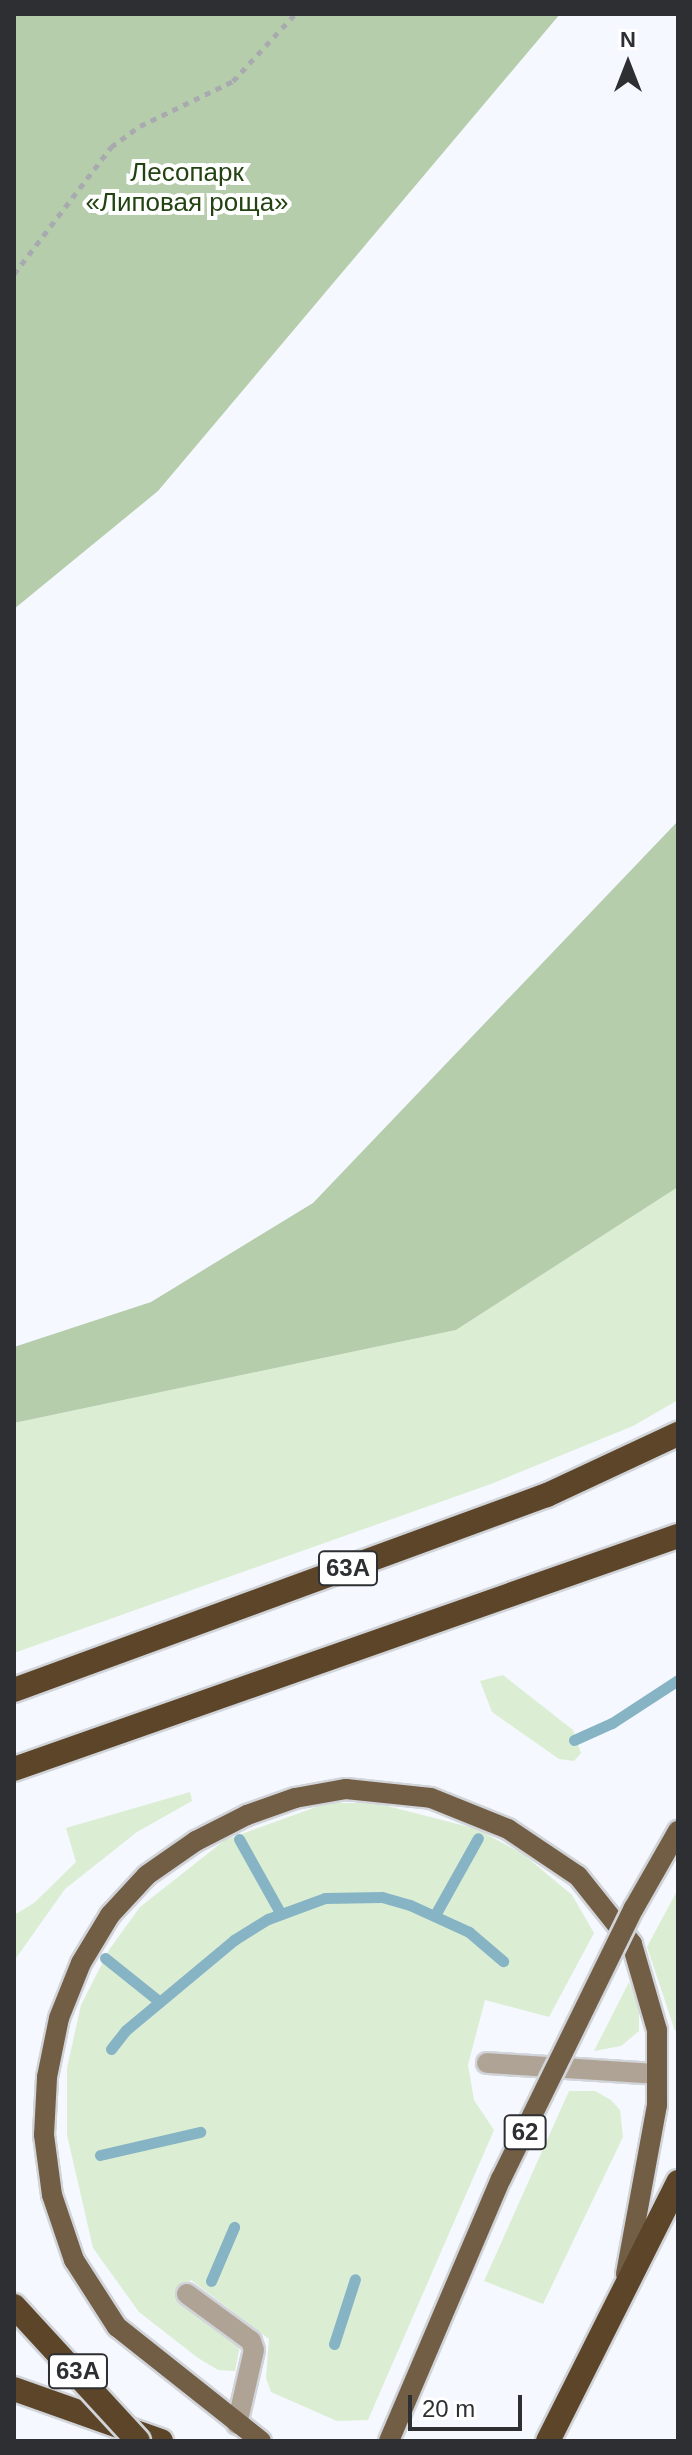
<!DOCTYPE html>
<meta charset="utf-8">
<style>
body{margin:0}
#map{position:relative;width:692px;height:2455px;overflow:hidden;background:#f5f8fe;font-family:Helvetica,sans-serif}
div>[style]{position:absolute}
.green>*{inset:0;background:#dbeed3}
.forest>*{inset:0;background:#b5cdab}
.stream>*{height:11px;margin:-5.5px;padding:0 5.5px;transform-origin:5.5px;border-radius:5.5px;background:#87b4c5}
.path>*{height:5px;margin-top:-2.5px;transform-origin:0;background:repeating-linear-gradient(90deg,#a8aaaf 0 6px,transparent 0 12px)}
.roads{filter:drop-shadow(2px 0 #d1d4d9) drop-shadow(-2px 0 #d1d4d9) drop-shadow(0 2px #d1d4d9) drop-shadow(0 -2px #d1d4d9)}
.minor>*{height:20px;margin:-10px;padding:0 10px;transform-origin:10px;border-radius:10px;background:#afa395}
.major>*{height:20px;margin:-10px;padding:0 10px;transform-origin:10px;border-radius:10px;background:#725d45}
.highway>*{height:24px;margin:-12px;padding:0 12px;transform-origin:12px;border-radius:12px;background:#5c4528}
.bridges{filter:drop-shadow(2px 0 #d1d4d9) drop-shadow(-2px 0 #d1d4d9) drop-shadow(0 2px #d1d4d9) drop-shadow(0 -2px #d1d4d9)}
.major-bridge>*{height:20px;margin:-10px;padding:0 10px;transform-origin:10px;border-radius:10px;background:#725d45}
.highway-bridge>*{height:24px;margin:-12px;padding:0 12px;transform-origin:12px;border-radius:12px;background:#5c4528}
span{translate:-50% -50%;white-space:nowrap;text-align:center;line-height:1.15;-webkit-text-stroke:8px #fff;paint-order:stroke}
.shield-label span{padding:2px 6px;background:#fff;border:2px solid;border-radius:6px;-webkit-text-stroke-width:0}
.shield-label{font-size:24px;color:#2e2f32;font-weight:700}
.park-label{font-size:26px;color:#234313}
.frame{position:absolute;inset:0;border:16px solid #2e2f32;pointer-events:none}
.north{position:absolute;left:588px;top:24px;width:80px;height:80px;-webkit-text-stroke:6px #fff;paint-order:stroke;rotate:0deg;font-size:22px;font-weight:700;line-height:32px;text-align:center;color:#2e2f32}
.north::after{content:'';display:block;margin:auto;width:28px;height:36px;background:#2e2f32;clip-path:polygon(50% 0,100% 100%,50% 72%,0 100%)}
.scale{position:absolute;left:408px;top:2395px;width:114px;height:36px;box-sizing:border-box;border:4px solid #2e2f32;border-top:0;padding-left:10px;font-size:24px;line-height:28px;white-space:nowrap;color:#2e2f32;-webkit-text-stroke:6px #fff;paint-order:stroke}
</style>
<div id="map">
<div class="green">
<i style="clip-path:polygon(678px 1187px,678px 1400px,633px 1426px,491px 1484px,14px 1653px,14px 1423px,456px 1330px)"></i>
<i style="clip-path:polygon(503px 1675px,573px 1730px,581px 1753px,574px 1761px,559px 1759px,492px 1712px,480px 1681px)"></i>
<i style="clip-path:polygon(190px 1792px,192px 1801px,137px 1832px,65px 1889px,14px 1961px,14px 1915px,34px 1903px,76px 1862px,66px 1828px)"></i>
<i style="clip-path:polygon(327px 1803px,376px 1803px,477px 1829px,523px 1854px,572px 1895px,594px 1933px,549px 2017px,485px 2000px,468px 2065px,474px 2100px,494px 2130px,368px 2420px,337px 2421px,271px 2392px,266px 2378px,269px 2339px,191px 2280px,175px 2298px,240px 2346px,235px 2371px,218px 2370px,198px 2358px,139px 2312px,93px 2248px,67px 2135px,67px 2068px,81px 2005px,109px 1950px,140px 1907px,225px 1840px)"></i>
<i style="clip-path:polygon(678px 1889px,678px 2025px,675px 2031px,647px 1947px)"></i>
<i style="clip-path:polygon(629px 1982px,639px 2005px,639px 2031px,621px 2046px,594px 2051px)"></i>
<i style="clip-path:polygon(569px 2091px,595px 2091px,611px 2100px,620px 2110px,623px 2137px,543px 2304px,484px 2281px)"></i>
</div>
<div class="forest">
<i style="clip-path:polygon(14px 14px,560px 14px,158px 491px,14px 609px)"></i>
<i style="clip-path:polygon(678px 821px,678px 1187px,456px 1330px,14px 1423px,14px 1347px,151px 1302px,313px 1203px)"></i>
</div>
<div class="stream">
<i style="left:574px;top:1740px;width:42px;rotate:-24.1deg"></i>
<i style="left:612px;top:1723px;width:79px;rotate:-33.1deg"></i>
<i style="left:239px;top:1839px;width:86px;rotate:60.8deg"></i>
<i style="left:435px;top:1915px;width:88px;rotate:-60.8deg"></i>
<i style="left:105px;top:1958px;width:70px;rotate:38.7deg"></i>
<i style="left:111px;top:2049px;width:24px;rotate:-52deg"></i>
<i style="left:126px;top:2030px;width:141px;rotate:-39.8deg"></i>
<i style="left:234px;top:1940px;width:40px;rotate:-32deg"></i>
<i style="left:268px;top:1919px;width:61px;rotate:-20.2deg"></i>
<i style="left:325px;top:1898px;width:57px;rotate:-1deg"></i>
<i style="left:382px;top:1897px;width:29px;rotate:16deg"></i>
<i style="left:410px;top:1905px;width:65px;rotate:24.6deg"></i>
<i style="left:469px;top:1932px;width:45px;rotate:40.5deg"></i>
<i style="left:100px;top:2155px;width:103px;rotate:-13deg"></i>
<i style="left:211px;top:2281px;width:59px;rotate:-66.9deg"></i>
<i style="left:334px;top:2344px;width:68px;rotate:-72.1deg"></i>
</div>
<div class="path">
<i style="left:14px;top:274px;width:160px;rotate:-52.6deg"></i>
<i style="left:111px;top:147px;width:36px;rotate:-36deg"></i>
<i style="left:140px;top:126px;width:103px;rotate:-25.8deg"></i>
<i style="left:233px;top:81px;width:91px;rotate:-47.2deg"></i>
</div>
<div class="roads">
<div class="minor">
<i style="left:487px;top:2063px;width:170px;rotate:3.7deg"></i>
<i style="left:187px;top:2294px;width:79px;rotate:36.3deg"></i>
<i style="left:251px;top:2341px;width:9px;rotate:72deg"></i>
<i style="left:254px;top:2350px;width:76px;rotate:102.9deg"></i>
</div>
<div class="major">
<i style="left:261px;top:2441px;width:184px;rotate:-141.6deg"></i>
<i style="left:117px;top:2327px;width:80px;rotate:-122.7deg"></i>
<i style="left:74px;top:2260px;width:69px;rotate:-108.7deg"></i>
<i style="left:52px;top:2195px;width:61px;rotate:-97.6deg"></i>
<i style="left:44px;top:2135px;width:58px;rotate:-87deg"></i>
<i style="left:47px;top:2077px;width:60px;rotate:-78.5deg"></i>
<i style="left:59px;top:2018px;width:59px;rotate:-68.2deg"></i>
<i style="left:81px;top:1963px;width:56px;rotate:-58.9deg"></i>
<i style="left:110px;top:1915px;width:54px;rotate:-47.2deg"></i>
<i style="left:147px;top:1875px;width:60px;rotate:-34.8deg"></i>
<i style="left:196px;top:1841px;width:57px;rotate:-27deg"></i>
<i style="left:247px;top:1815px;width:51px;rotate:-19.5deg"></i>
<i style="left:295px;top:1798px;width:52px;rotate:-10deg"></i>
<i style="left:346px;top:1789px;width:85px;rotate:6deg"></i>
<i style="left:431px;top:1798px;width:83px;rotate:21.9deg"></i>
<i style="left:508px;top:1829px;width:84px;rotate:33.9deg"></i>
<i style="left:578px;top:1876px;width:87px;rotate:51.5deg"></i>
<i style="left:632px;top:1944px;width:90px;rotate:73.8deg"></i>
<i style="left:657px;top:2030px;width:75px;rotate:90deg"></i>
<i style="left:657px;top:2105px;width:172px;rotate:100.4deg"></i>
</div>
<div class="highway">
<i style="left:14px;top:1690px;width:568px;rotate:-20.1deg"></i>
<i style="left:547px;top:1495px;width:145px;rotate:-25deg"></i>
<i style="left:14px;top:1769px;width:704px;rotate:-19.34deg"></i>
<i style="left:14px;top:2389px;width:156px;rotate:19.5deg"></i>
<i style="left:548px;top:2441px;width:290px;rotate:-63.3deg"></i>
</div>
</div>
<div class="bridges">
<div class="major-bridge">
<i style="left:389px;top:2441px;width:285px;rotate:-66.9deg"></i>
<i style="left:501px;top:2179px;width:302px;rotate:-63.9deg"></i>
<i style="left:634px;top:1908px;width:89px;rotate:-60.3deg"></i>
</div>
<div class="highway-bridge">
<i style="left:14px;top:2306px;width:183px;rotate:47.4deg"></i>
</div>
</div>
<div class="shield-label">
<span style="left:348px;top:1568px">63A</span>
<span style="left:525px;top:2132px">62</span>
<span style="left:78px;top:2371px">63A</span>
</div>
<div class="park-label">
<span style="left:187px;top:188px">Лесопарк<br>«Липовая роща»</span>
</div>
<div class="frame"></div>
<div class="north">N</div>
<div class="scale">20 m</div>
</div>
